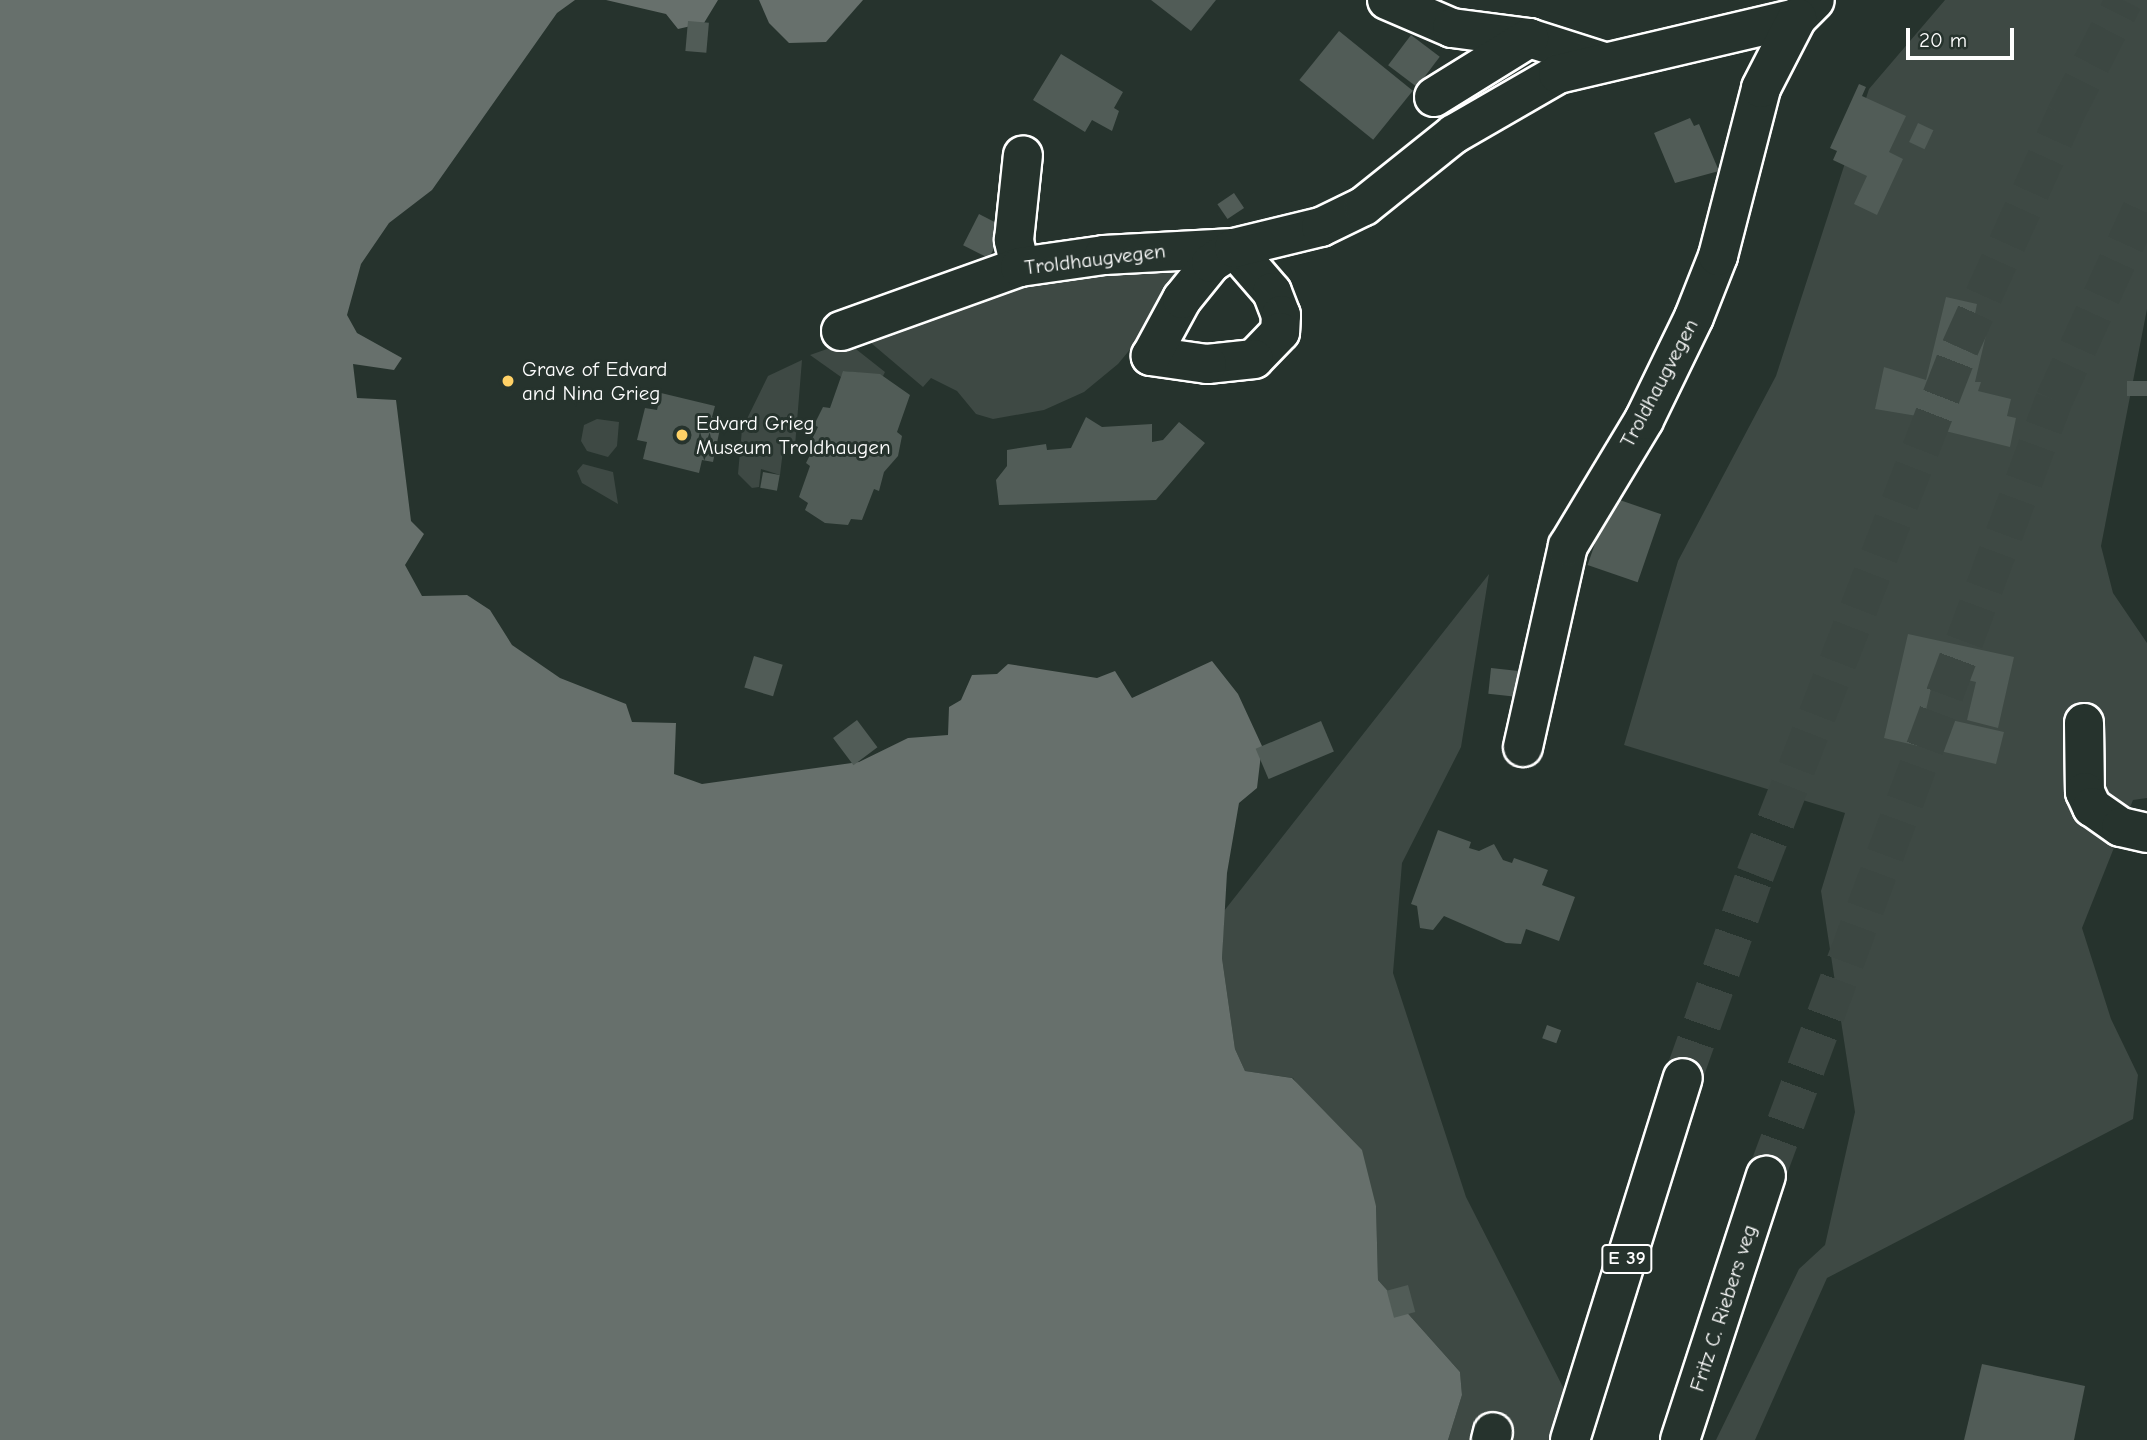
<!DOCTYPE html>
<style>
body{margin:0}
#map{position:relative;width:2147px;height:1440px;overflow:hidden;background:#26332d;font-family:"Comic Neue",sans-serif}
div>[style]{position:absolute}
.green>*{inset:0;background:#3e4944}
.water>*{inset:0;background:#67706c}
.building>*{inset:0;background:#515c57;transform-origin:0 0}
.highway-tunnel>*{height:38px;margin-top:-19px;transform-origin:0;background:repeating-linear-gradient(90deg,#3c4742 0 38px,transparent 0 57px)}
.roads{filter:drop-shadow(2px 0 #fff) drop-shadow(-2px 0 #fff) drop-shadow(0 2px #fff) drop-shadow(0 -2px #fff)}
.minor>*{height:38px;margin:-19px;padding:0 19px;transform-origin:19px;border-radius:19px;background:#26332d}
.highway>*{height:38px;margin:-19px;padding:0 19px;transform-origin:19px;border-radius:19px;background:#26332d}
.dots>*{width:19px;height:19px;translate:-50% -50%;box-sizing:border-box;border:4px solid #26332d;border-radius:50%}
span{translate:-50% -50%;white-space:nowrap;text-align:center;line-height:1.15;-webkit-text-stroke:6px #26332d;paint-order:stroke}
.shield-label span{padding:2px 5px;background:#26332d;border:2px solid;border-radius:5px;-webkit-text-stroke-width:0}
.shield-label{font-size:19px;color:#fff;font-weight:700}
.street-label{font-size:21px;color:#fff}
.poi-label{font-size:21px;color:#fff}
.left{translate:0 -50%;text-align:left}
.scale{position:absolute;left:1906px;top:28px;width:108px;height:32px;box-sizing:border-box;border:4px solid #fff;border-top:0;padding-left:9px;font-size:21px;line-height:24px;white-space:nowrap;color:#fff;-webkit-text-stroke:5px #26332d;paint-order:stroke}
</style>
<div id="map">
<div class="green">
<i style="clip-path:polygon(1945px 0,2147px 0,2147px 309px,2101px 546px,2113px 593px,2147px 643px,2147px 798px,2133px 800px,2082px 928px,2111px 1019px,2138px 1075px,2133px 1119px,1827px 1278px,1755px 1440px,1716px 1440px,1799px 1269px,1825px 1245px,1855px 1112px,1821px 891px,1845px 813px,1624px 745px,1678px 561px,1776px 376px,1869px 89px)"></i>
<i style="clip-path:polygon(1184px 269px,1171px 300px,1118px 364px,1084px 392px,1044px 410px,993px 419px,976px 414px,957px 391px,931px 378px,923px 387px,864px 337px,1047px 273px)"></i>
<i style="clip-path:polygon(847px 342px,885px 372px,883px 376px,844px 371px,841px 377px,810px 355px)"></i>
<i style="clip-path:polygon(802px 360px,795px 446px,783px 450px,780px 475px,761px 469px,759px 487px,752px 488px,738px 474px,742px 429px,768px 376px)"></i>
<i style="clip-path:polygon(597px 419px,619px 422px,617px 446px,608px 457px,587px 451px,581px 441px,584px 425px)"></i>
<i style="clip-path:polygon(583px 464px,613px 472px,618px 504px,582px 483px,577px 471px)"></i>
<i style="clip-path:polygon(1489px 574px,1461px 747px,1402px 863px,1393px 973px,1466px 1197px,1590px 1440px,1448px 1440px,1462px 1395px,1460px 1372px,1378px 1280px,1376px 1206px,1293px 1078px,1245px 1071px,1235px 1049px,1222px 958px,1224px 911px)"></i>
</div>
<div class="water">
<i style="clip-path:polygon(0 0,575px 0,557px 13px,432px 190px,389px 223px,361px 264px,347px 315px,357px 333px,402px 358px,394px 370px,353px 364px,357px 398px,396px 400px,411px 521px,424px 534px,405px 565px,422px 596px,467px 595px,490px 610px,512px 645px,560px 678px,626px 704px,632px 722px,676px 723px,674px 774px,702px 784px,859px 762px,908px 738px,948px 735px,949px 707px,961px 700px,972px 675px,997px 674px,1008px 664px,1097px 678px,1115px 671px,1132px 698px,1212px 661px,1238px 694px,1262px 746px,1257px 788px,1239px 803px,1227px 873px,1222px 958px,1235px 1049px,1245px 1071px,1292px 1078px,1362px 1150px,1376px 1206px,1378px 1280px,1460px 1372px,1462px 1395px,1448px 1440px,0 1440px)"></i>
<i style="clip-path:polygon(606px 0,718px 0,704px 23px,678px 29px,666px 14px)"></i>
<i style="clip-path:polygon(759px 0,863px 0,826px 42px,789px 43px,769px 23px)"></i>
</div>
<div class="building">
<i style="clip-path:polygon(1151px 0,1216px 0,1191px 31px)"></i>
<i style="left:688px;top:21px;width:21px;height:30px;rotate:5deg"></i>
<i style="left:1339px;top:31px;width:95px;height:63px;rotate:39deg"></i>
<i style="left:1411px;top:35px;width:36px;height:38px;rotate:37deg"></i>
<i style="clip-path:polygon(1061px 54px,1123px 92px,1114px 108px,1119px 111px,1112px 131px,1092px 120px,1085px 132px,1033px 100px)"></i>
<i style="clip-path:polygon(1859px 84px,1866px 87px,1862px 96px,1906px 116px,1889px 152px,1903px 159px,1877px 215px,1854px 204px,1867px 176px,1833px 160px,1837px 151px,1830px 148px)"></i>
<i style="clip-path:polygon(1690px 118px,1694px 126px,1699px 124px,1719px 171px,1675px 183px,1654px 133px)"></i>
<i style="left:1918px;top:123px;width:17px;height:21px;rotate:25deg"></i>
<i style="left:1234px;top:193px;width:18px;height:20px;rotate:56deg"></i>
<i style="left:979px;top:214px;width:29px;height:35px;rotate:27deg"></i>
<i style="clip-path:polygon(1946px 297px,1977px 304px,1974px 319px,1989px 322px,1975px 382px,1981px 382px,1978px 391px,2011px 399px,2007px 416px,2016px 418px,2010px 447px,1933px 428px,1935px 419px,1875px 409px,1884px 367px,1926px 380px)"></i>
<i style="clip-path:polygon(843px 371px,880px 374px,910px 395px,897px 432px,902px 436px,898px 456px,884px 472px,879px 491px,874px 489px,862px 520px,851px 519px,848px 525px,825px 523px,805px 510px,808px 503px,799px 497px,810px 466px,806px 463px,814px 447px,809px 445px,818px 427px,814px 425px,823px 407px,830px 408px)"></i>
<i style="left:2127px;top:381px;width:20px;height:15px"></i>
<i style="clip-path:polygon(661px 393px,715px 406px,712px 417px,722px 419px,713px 462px,702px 460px,699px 473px,643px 459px,647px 442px,637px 440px,645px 408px,657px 410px)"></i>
<i style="clip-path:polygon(1086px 417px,1102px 427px,1152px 424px,1152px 442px,1163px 440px,1179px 422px,1205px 443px,1156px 500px,999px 505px,996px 480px,1007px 466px,1007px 450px,1046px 444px,1047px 450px,1071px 448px)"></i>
<i style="left:763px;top:472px;width:17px;height:16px;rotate:10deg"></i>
<i style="left:1611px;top:497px;width:53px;height:72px;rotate:19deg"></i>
<i style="clip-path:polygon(1908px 634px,2014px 657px,1998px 728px,1967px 720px,1976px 682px,1935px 672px,1925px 714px,2004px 732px,1996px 764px,1884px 738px)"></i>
<i style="left:754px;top:656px;width:30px;height:33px;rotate:17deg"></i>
<i style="left:1491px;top:668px;width:30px;height:26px;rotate:6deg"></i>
<i style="left:857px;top:720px;width:34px;height:30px;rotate:53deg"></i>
<i style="left:1321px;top:721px;width:33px;height:71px;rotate:67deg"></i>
<i style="clip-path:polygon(1438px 830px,1471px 842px,1469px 848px,1479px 851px,1494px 844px,1503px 860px,1512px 863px,1514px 858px,1548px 870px,1542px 885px,1575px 897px,1559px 941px,1526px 929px,1521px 944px,1506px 943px,1444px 916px,1433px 930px,1420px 928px,1417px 906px,1411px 904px)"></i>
<i style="left:1547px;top:1025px;width:15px;height:14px;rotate:20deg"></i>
<i style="left:1408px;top:1285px;width:28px;height:22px;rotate:75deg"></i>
<i style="clip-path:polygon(1982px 1364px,2085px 1386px,2074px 1440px,1964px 1440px)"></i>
</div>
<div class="highway-tunnel">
<i style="left:1683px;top:1078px;width:215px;rotate:-70.5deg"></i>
<i style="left:1755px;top:875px;width:565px;rotate:-68.74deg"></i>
<i style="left:1960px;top:348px;width:256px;rotate:-65.7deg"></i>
<i style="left:2065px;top:115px;width:129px;rotate:-62.8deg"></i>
<i style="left:1766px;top:1176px;width:828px;rotate:-69.64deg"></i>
<i style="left:2054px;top:400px;width:223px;rotate:-65.4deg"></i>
</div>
<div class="roads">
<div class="minor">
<i style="left:1387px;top:0;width:71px;rotate:23.3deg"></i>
<i style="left:1452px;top:28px;width:78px;rotate:7.4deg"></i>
<i style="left:1529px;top:38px;width:79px;rotate:17.7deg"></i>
<i style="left:1434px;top:97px;width:112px;rotate:-31.8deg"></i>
<i style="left:1020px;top:267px;width:28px;rotate:-103deg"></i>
<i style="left:1014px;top:240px;width:85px;rotate:-84deg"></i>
<i style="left:841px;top:331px;width:190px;rotate:-19.7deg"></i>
<i style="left:1020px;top:267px;width:85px;rotate:-8.1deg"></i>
<i style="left:1104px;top:255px;width:130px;rotate:-3.1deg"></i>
<i style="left:1234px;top:248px;width:58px;rotate:49.2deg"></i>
<i style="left:1272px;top:292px;width:25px;rotate:69deg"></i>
<i style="left:1281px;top:315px;width:17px;rotate:93deg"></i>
<i style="left:1280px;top:332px;width:37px;rotate:134deg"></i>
<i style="left:1254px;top:359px;width:47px;rotate:173.9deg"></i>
<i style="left:1207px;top:364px;width:57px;rotate:-171.9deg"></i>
<i style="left:1151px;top:356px;width:65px;rotate:-61.5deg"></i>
<i style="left:1182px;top:299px;width:46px;rotate:-51.1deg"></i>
<i style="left:1211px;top:263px;width:27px;rotate:-33deg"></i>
<i style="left:1234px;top:248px;width:89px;rotate:-13.6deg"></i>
<i style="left:1321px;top:227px;width:48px;rotate:-26deg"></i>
<i style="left:1364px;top:206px;width:115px;rotate:-38.7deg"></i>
<i style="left:1454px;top:134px;width:120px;rotate:-30deg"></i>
<i style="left:1558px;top:74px;width:245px;rotate:-13.2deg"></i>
<i style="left:1797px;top:18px;width:25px;rotate:-45deg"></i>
<i style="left:2084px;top:723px;width:69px;rotate:89.2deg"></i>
<i style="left:2085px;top:792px;width:17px;rotate:65deg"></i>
<i style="left:2092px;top:807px;width:35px;rotate:35deg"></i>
<i style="left:2121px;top:827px;width:27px;rotate:13deg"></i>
<i style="left:1523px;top:747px;width:206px;rotate:-77.4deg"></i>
<i style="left:1568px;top:546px;width:147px;rotate:-58.9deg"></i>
<i style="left:1644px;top:420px;width:114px;rotate:-64.1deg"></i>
<i style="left:1694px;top:317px;width:66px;rotate:-68.5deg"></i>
<i style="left:1718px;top:256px;width:173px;rotate:-75.6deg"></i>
<i style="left:1761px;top:88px;width:79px;rotate:-62.8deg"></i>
<i style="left:1491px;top:1440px;width:8px;rotate:-76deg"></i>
</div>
<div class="highway">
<i style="left:1570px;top:1440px;width:379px;rotate:-72.7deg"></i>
<i style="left:1680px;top:1440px;width:278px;rotate:-72deg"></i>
</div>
</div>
<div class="dots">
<i style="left:508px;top:381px;background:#ffd166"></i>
<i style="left:682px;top:435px;background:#ffd166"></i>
</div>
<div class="shield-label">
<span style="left:1627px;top:1259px">E 39</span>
</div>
<div class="street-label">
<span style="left:1095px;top:259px;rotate:-7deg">Troldhaugvegen</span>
<span style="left:1659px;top:383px;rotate:-62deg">Troldhaugvegen</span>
<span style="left:1723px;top:1308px;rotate:-72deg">Fritz C. Riebers veg</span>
</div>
<div class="poi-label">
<span class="left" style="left:522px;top:381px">Grave of Edvard<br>and Nina Grieg</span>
<span class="left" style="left:696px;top:435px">Edvard Grieg<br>Museum Troldhaugen</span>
</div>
<div class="scale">20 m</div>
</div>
